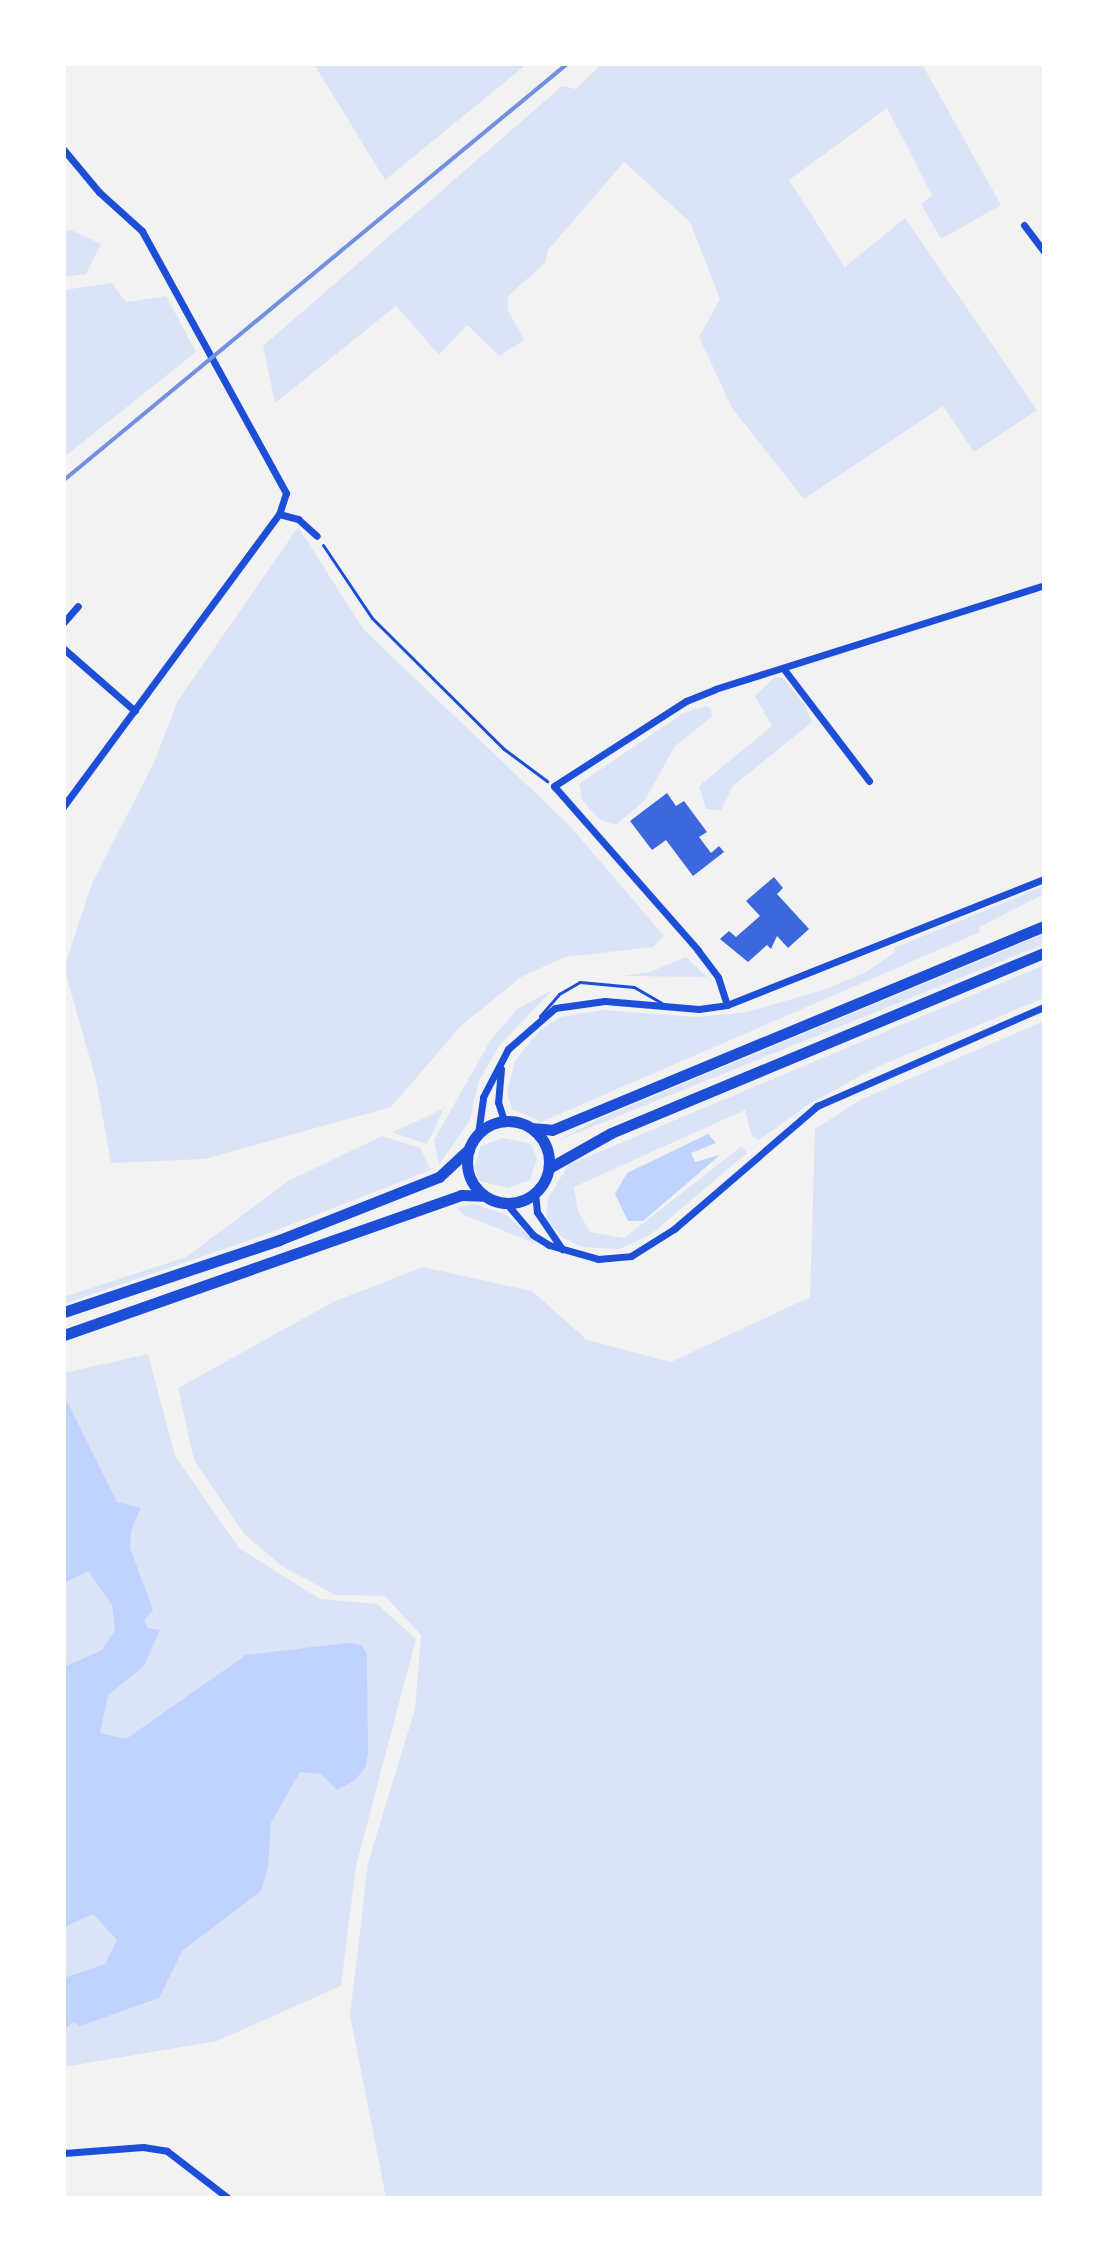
<!DOCTYPE html>
<style>
body{margin:0}
#map{position:relative;width:1108px;height:2262px;overflow:hidden;background:#f2f2f2;font-family:Roboto,sans-serif}
div>[style]{position:absolute}
.green>*{inset:0;background:#dbe4f7}
.water>*{inset:0;background:#bfd3fe}
.building>*{inset:0;background:#3d67dc}
.path>*{height:3px;margin:-1.5px;padding:0 1.5px;transform-origin:1.5px;border-radius:1.5px;background:#1d4ed8}
.service>*{height:3px;margin:-1.5px;padding:0 1.5px;transform-origin:1.5px;border-radius:1.5px;background:#1d4ed8}
.minor>*{height:7px;margin:-3.5px;padding:0 3.5px;transform-origin:3.5px;border-radius:3.5px;background:#1d4ed8}
.primary>*{height:11px;margin:-5.5px;padding:0 5.5px;transform-origin:5.5px;border-radius:5.5px;background:#1d4ed8}
.primary>.ring{margin:-5.5px;padding:0;box-sizing:content-box;background:none;border:11px solid #1d4ed8;border-radius:50%}
.rail>*{height:4px;margin:-2px;padding:0 2px;transform-origin:2px;border-radius:2px;background:#7290e2}
span{translate:-50% -50%;white-space:nowrap;text-align:center;line-height:1.15;-webkit-text-stroke:7px #fff;paint-order:stroke}
.frame{position:absolute;inset:0;border:66px solid #fff;pointer-events:none}
</style>
<div id="map">
<div class="green">
<i style="clip-path:polygon(314px 64px,527px 64px,385px 180px)"></i>
<i style="clip-path:polygon(602px 64px,922px 64px,1001px 205px,941px 239px,921px 204px,932px 195px,887px 108px,789px 180px,845px 267px,905px 218px,1037px 410px,974px 452px,943px 406px,804px 499px,732px 408px,699px 337px,720px 299px,690px 222px,624px 162px,548px 250px,545px 263px,508px 296px,508px 310px,524px 340px,499px 356px,467px 325px,439px 355px,396px 306px,275px 403px,263px 346px,562px 86px,576px 89px)"></i>
<i style="clip-path:polygon(71px 230px,101px 244px,86px 274px,64px 277px,64px 231px)"></i>
<i style="clip-path:polygon(112px 283px,126px 302px,166px 296px,196px 352px,64px 457px,64px 290px)"></i>
<i style="clip-path:polygon(298px 527px,364px 630px,569px 825px,664px 936px,653px 947px,565px 957px,521px 977px,461px 1026px,391px 1107px,205px 1159px,111px 1163px,96px 1080px,64px 968px,92px 883px,154px 763px,177px 702px)"></i>
<i style="clip-path:polygon(775px 677px,783px 678px,805px 705px,812px 722px,733px 786px,721px 810px,706px 809px,699px 786px,772px 726px,755px 696px)"></i>
<i style="clip-path:polygon(705px 706px,711px 708px,712px 717px,675px 746px,645px 800px,616px 825px,600px 820px,582px 800px,579px 784px,682px 714px)"></i>
<i style="clip-path:polygon(1044px 886px,1044px 894px,979px 927px,980px 932px,541px 1122px,512px 1109px,507px 1093px,515px 1061px,538px 1032px,560px 1017px,604px 1010px,696px 1017px,747px 1012px,826px 989px,866px 972px,895px 952px,894px 948px)"></i>
<i style="clip-path:polygon(1044px 934px,1044px 944px,557px 1141px,598px 1119px)"></i>
<i style="clip-path:polygon(686px 957px,707px 977px,622px 976px,650px 972px)"></i>
<i style="clip-path:polygon(1044px 965px,1044px 998px,879px 1066px,809px 1104px,759px 1140px,752px 1136px,745px 1110px,574px 1187px,578px 1211px,590px 1232px,624px 1238px,742px 1146px,747px 1153px,650px 1235px,619px 1249px,582px 1247px,563px 1238px,546px 1220px,548px 1199px,568px 1165px)"></i>
<i style="clip-path:polygon(552px 990px,499px 1046px,479px 1081px,470px 1120px,439px 1165px,434px 1140px,490px 1041px,517px 1009px)"></i>
<i style="clip-path:polygon(1044px 1021px,1044px 2198px,386px 2198px,350px 2015px,368px 1863px,415px 1709px,421px 1635px,385px 1596px,335px 1595px,282px 1566px,245px 1535px,194px 1460px,178px 1388px,333px 1302px,423px 1267px,532px 1291px,587px 1340px,671px 1362px,810px 1297px,815px 1129px,860px 1100px)"></i>
<i style="clip-path:polygon(444px 1108px,427px 1144px,392px 1132px,427px 1117px)"></i>
<i style="clip-path:polygon(382px 1136px,420px 1148px,431px 1170px,259px 1237px,64px 1304px,64px 1297px,186px 1257px,288px 1181px)"></i>
<i style="clip-path:polygon(503px 1138px,531px 1144px,537px 1159px,530px 1180px,508px 1188px,479px 1181px,474px 1168px,481px 1146px)"></i>
<i style="clip-path:polygon(475px 1204px,507px 1215px,537px 1244px,464px 1215px,456px 1207px)"></i>
<i style="clip-path:polygon(148px 1354px,175px 1456px,239px 1548px,320px 1599px,377px 1604px,416px 1639px,356px 1866px,341px 1986px,217px 2041px,64px 2067px,64px 1373px)"></i>
</div>
<div class="water">
<i style="clip-path:polygon(708px 1134px,716px 1143px,691px 1153px,695px 1162px,720px 1155px,643px 1221px,628px 1221px,615px 1194px,627px 1173px)"></i>
<i style="clip-path:polygon(64px 1395px,117px 1502px,141px 1508px,131px 1531px,130px 1548px,153px 1610px,144px 1621px,148px 1628px,160px 1630px,144px 1666px,108px 1695px,100px 1733px,126px 1739px,246px 1655px,347px 1643px,361px 1645px,367px 1653px,368px 1753px,365px 1768px,355px 1780px,337px 1790px,321px 1774px,300px 1772px,271px 1823px,268px 1868px,261px 1891px,182px 1951px,159px 1998px,80px 2026px,73px 2022px,64px 2030px,64px 1978px,105px 1964px,117px 1940px,93px 1914px,64px 1927px,64px 1667px,102px 1650px,115px 1630px,112px 1605px,88px 1571px,64px 1583px)"></i>
</div>
<div class="building">
<i style="clip-path:polygon(667px 793px,676px 806px,684px 801px,707px 832px,699px 837px,711px 853px,719px 846px,724px 852px,693px 876px,666px 840px,652px 850px,630px 821px)"></i>
<i style="clip-path:polygon(774px 877px,783px 888px,777px 894px,809px 929px,788px 948px,777px 936px,771px 949px,767px 945px,748px 962px,720px 939px,729px 931px,736px 937px,760px 916px,746px 901px)"></i>
</div>
<div class="path">
<i style="left:323px;top:545px;width:88px;rotate:56.1deg"></i>
<i style="left:372px;top:618px;width:186px;rotate:44.8deg"></i>
<i style="left:504px;top:749px;width:54px;rotate:36.7deg"></i>
</div>
<div class="service">
<i style="left:540px;top:1016px;width:29px;rotate:-49deg"></i>
<i style="left:559px;top:994px;width:24px;rotate:-30deg"></i>
<i style="left:580px;top:982px;width:54px;rotate:5.3deg"></i>
<i style="left:634px;top:987px;width:32px;rotate:30deg"></i>
</div>
<div class="minor">
<i style="left:64px;top:150px;width:55px;rotate:50.2deg"></i>
<i style="left:99px;top:192px;width:58px;rotate:42.2deg"></i>
<i style="left:142px;top:231px;width:299px;rotate:61.2deg"></i>
<i style="left:286px;top:493px;width:22px;rotate:108deg"></i>
<i style="left:279px;top:514px;width:363px;rotate:126.4deg"></i>
<i style="left:1024px;top:225px;width:34px;rotate:53deg"></i>
<i style="left:279px;top:514px;width:20px;rotate:15deg"></i>
<i style="left:298px;top:519px;width:25px;rotate:42deg"></i>
<i style="left:64px;top:622px;width:21px;rotate:-49deg"></i>
<i style="left:64px;top:649px;width:94px;rotate:41.1deg"></i>
<i style="left:783px;top:668px;width:142px;rotate:52.7deg"></i>
<i style="left:727px;top:1005px;width:29px;rotate:-108deg"></i>
<i style="left:718px;top:977px;width:34px;rotate:-127deg"></i>
<i style="left:698px;top:950px;width:218px;rotate:-131.3deg"></i>
<i style="left:554px;top:786px;width:157px;rotate:-32.8deg"></i>
<i style="left:686px;top:701px;width:31px;rotate:-22deg"></i>
<i style="left:715px;top:689px;width:345px;rotate:-17.5deg"></i>
<i style="left:501px;top:1069px;width:33px;rotate:95deg"></i>
<i style="left:498px;top:1102px;width:20px;rotate:72deg"></i>
<i style="left:478px;top:1134px;width:37px;rotate:-82deg"></i>
<i style="left:483px;top:1097px;width:54px;rotate:-62.5deg"></i>
<i style="left:508px;top:1049px;width:62px;rotate:-41.1deg"></i>
<i style="left:555px;top:1008px;width:50px;rotate:-8deg"></i>
<i style="left:605px;top:1001px;width:94px;rotate:4.9deg"></i>
<i style="left:699px;top:1009px;width:28px;rotate:-8deg"></i>
<i style="left:727px;top:1005px;width:341px;rotate:-21.7deg"></i>
<i style="left:535px;top:1193px;width:19px;rotate:84deg"></i>
<i style="left:537px;top:1212px;width:45px;rotate:56deg"></i>
<i style="left:506px;top:1203px;width:42px;rotate:49.8deg"></i>
<i style="left:533px;top:1235px;width:19px;rotate:32deg"></i>
<i style="left:549px;top:1245px;width:51px;rotate:15.9deg"></i>
<i style="left:598px;top:1259px;width:33px;rotate:-5deg"></i>
<i style="left:631px;top:1256px;width:51px;rotate:-32.1deg"></i>
<i style="left:674px;top:1229px;width:189px;rotate:-40.7deg"></i>
<i style="left:817px;top:1106px;width:248px;rotate:-23.6deg"></i>
<i style="left:64px;top:2153px;width:79px;rotate:-4.3deg"></i>
<i style="left:143px;top:2147px;width:24px;rotate:9deg"></i>
<i style="left:167px;top:2151px;width:77px;rotate:37.6deg"></i>
</div>
<div class="primary">
<i class="ring" style="left:467px;top:1121px;width:71px;height:71px"></i>
<i style="left:531px;top:1128px;width:21px;rotate:5deg"></i>
<i style="left:552px;top:1130px;width:533px;rotate:-22.52deg"></i>
<i style="left:549px;top:1168px;width:71px;rotate:-29.4deg"></i>
<i style="left:611px;top:1133px;width:469px;rotate:-22.6deg"></i>
<i style="left:64px;top:1312px;width:227px;rotate:-18.5deg"></i>
<i style="left:279px;top:1240px;width:172px;rotate:-21.5deg"></i>
<i style="left:439px;top:1177px;width:41px;rotate:-43deg"></i>
<i style="left:64px;top:1335px;width:421px;rotate:-19.4deg"></i>
<i style="left:461px;top:1195px;width:23px;rotate:2deg"></i>
</div>
<div class="rail">
<i style="left:64px;top:480px;width:653px;rotate:-39.59deg"></i>
</div>
<div class="frame"></div>
</div>
